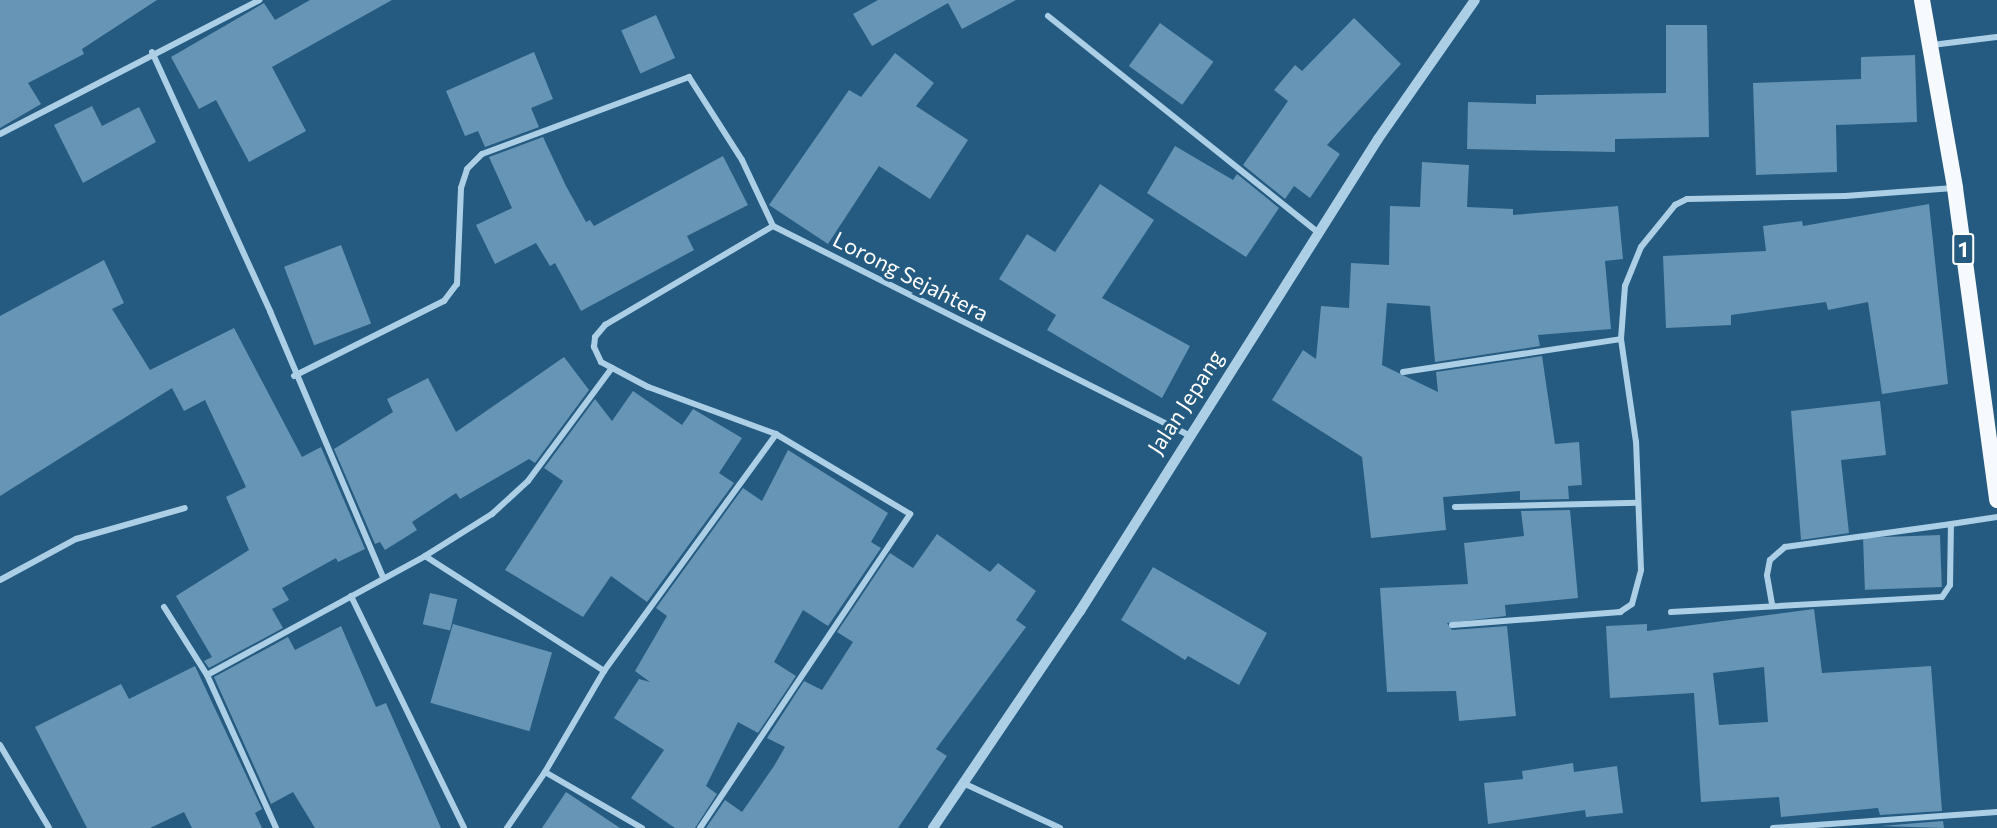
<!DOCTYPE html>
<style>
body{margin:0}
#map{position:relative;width:1997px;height:828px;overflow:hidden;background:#255b81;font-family:Commissioner,sans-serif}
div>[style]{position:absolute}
.building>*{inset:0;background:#6695b5;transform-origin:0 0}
.minor>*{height:6px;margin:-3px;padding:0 3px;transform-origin:3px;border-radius:3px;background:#accfe6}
.tertiary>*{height:10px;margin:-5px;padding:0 5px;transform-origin:5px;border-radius:5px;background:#accfe6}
.trunk>*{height:16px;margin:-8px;padding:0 8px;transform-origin:8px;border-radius:8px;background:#f6fafe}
span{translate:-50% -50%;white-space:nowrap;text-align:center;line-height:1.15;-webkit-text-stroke:6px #255b81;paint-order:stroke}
.shield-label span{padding:2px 4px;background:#255b81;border:2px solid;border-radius:4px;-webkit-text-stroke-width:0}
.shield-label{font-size:21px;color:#fff;font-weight:700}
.street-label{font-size:22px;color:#fff}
</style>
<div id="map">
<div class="building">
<i style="clip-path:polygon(0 0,157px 0,82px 49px,84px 54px,28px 83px,41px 104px,0 128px)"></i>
<i style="clip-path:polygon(310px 0,392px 0,272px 67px,306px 131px,249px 162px,216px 100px,199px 109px,171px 57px,264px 3px,275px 20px)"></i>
<i style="clip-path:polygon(878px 0,1016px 0,962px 29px,948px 3px,872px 46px,853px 14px)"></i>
<i style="left:656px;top:15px;width:47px;height:38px;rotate:66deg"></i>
<i style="clip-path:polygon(1354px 18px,1401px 64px,1327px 145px,1340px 154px,1310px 198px,1294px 186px,1285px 199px,1243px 165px,1288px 101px,1274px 90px,1295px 65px,1302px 71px)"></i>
<i style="left:1160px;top:23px;width:66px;height:53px;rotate:36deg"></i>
<i style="clip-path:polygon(1666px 25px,1707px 25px,1709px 137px,1615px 139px,1615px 152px,1467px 149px,1468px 102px,1536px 104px,1536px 95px,1666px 93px)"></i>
<i style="clip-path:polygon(534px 52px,553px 99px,531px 108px,539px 127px,485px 147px,478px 131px,465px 136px,446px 91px)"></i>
<i style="clip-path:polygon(895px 53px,934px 83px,916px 106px,968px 140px,930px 199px,879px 166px,828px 244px,769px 205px,849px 90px,861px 97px)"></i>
<i style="clip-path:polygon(1915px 55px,1917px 122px,1836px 125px,1837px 172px,1756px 175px,1753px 83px,1861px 79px,1861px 57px)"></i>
<i style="clip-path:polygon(92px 106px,102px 126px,139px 107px,156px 142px,83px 183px,54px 125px)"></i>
<i style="clip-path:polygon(543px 137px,566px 186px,586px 222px,590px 220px,594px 226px,723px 156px,748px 205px,687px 236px,694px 250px,581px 311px,555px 263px,550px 266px,536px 243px,495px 264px,476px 225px,512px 208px,489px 157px)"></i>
<i style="clip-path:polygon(1175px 146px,1233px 180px,1237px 174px,1279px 208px,1246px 257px,1147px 193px)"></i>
<i style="clip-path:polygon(1422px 162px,1469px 165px,1467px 207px,1513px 209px,1513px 215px,1618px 206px,1623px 259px,1605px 261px,1611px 329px,1538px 335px,1540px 346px,1435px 362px,1430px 306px,1387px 303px,1382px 365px,1438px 392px,1436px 372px,1542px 356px,1555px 444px,1579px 442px,1582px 485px,1568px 486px,1569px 499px,1520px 500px,1520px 491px,1443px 497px,1446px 530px,1371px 538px,1362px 457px,1272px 400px,1303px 350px,1316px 359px,1321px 306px,1349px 308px,1351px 263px,1389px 265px,1390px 206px,1420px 207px)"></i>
<i style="clip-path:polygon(1100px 184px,1154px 220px,1102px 298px,1190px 346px,1162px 398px,1047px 330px,1056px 315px,999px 279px,1027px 234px,1055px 252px)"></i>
<i style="clip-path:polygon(1929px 204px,1948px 384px,1882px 394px,1868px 302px,1828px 310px,1826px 302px,1731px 315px,1731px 325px,1666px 328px,1663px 256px,1766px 251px,1763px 226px,1802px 221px,1803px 226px)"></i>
<i style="left:341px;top:245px;width:84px;height:61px;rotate:69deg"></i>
<i style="clip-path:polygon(104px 260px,124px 303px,112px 309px,150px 370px,234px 328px,302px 457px,321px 447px,365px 549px,338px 562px,336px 558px,282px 588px,289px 600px,272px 609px,283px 628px,209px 668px,204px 661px,212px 657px,176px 596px,249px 550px,226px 497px,246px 487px,205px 400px,184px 411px,172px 388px,0 496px,0 316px)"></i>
<i style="clip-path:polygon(564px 357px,589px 390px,535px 463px,529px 459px,460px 499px,456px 493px,412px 522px,417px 530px,385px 550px,380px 542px,375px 544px,334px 449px,393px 412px,387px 399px,428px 378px,456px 432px)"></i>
<i style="clip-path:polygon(633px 391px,682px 425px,693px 409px,742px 438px,719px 473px,734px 483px,647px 602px,611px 576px,583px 617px,505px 570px,563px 481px,544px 468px,595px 399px,612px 421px)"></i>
<i style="clip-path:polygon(1880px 401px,1886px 455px,1841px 460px,1849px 533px,1801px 540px,1791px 411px)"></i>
<i style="clip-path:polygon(788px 450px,888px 513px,871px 542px,881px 548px,828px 626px,803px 610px,774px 662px,796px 676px,758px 733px,738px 722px,706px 786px,717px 794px,695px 828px,675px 828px,631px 798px,664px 750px,614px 718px,639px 679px,650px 682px,635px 671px,667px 616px,656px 608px,743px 488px,762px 501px)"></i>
<i style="clip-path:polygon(1570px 510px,1578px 598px,1505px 605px,1506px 616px,1447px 623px,1452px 630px,1507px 626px,1516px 716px,1459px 721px,1456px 691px,1387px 692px,1380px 588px,1468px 584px,1464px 543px,1524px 536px,1521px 511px)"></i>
<i style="clip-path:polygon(937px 534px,990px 572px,998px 563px,1036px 591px,1016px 620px,1026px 627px,936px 749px,947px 756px,898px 828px,706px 828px,725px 800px,742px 812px,774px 766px,785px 747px,767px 738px,804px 681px,822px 690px,853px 642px,837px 632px,890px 553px,913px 568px)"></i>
<i style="left:1940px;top:535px;width:52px;height:77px;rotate:88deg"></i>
<i style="clip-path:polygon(1153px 567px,1267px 633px,1239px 685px,1188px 656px,1185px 660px,1121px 620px)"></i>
<i style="left:430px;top:593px;width:28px;height:32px;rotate:13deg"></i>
<i style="clip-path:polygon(evenodd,1814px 609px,1822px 673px,1931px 666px,1942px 811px,1880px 815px,1878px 808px,1781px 817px,1779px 797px,1701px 802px,1694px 693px,1610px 698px,1606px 626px,1647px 624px,1647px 631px,1814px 609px,1764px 667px,1768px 722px,1719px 725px,1713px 673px,1764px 667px)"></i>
<i style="left:453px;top:624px;width:103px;height:82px;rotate:16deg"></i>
<i style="clip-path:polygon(341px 626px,376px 707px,386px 703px,441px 828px,315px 828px,293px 792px,271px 804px,214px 677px,288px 637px,295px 650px)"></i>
<i style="clip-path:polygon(195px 666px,262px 809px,255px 813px,262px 828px,192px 828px,184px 812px,150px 828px,87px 828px,35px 727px,121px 684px,129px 699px)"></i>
<i style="clip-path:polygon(1573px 763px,1574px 772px,1617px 766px,1623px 813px,1586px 817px,1585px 810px,1488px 824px,1484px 783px,1523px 779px,1522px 771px)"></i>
<i style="clip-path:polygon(566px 792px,620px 828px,542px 828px)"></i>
<i style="clip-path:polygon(1943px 821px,1944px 828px,1881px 826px)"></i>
</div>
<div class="minor">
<i style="left:1048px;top:16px;width:346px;rotate:38.7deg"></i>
<i style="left:1932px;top:45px;width:65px;rotate:-7deg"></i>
<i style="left:152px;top:52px;width:285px;rotate:65.5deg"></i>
<i style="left:270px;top:311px;width:289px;rotate:67deg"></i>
<i style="left:0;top:134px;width:292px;rotate:-27.3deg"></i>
<i style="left:1403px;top:372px;width:220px;rotate:-8.6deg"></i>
<i style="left:294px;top:376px;width:168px;rotate:-26.6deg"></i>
<i style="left:444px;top:301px;width:21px;rotate:-53deg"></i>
<i style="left:457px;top:284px;width:96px;rotate:-87.6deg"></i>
<i style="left:461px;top:188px;width:20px;rotate:-72deg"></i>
<i style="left:467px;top:169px;width:21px;rotate:-45deg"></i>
<i style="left:482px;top:154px;width:221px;rotate:-20.4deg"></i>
<i style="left:689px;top:77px;width:98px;rotate:57.4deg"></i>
<i style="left:742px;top:160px;width:73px;rotate:64.8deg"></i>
<i style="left:773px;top:226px;width:463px;rotate:26.7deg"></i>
<i style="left:1455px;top:507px;width:183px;rotate:-1.3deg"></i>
<i style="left:425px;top:556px;width:79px;rotate:-32.1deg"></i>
<i style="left:492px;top:514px;width:49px;rotate:-42.5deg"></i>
<i style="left:528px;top:481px;width:141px;rotate:-53.4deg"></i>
<i style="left:0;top:580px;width:86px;rotate:-28.3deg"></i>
<i style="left:76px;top:539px;width:113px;rotate:-15.9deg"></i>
<i style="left:351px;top:596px;width:258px;rotate:64deg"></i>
<i style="left:1772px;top:604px;width:29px;rotate:-100deg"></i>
<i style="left:1767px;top:575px;width:15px;rotate:-79deg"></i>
<i style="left:1770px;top:560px;width:20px;rotate:-41deg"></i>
<i style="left:1785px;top:547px;width:168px;rotate:-7.9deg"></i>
<i style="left:164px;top:607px;width:80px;rotate:57.7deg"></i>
<i style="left:207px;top:675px;width:168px;rotate:65.7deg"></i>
<i style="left:1671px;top:612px;width:271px;rotate:-3.2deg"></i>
<i style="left:1942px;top:597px;width:14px;rotate:-56deg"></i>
<i style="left:1950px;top:585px;width:61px;rotate:-89.1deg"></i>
<i style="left:1951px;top:524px;width:47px;rotate:-8.7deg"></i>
<i style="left:1452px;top:625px;width:169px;rotate:-4.4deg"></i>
<i style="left:1620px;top:612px;width:14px;rotate:-34deg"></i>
<i style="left:1632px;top:604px;width:35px;rotate:-75deg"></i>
<i style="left:1641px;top:570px;width:128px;rotate:-92.2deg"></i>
<i style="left:1636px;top:442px;width:104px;rotate:-98.3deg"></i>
<i style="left:1621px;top:339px;width:53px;rotate:-85.7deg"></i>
<i style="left:1625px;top:286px;width:42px;rotate:-67.7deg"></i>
<i style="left:1641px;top:247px;width:54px;rotate:-51deg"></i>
<i style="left:1675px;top:205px;width:13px;rotate:-27deg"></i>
<i style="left:1687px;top:199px;width:158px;rotate:-1.1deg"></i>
<i style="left:1845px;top:196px;width:109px;rotate:-4.2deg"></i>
<i style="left:207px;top:675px;width:248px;rotate:-28.6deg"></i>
<i style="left:425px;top:556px;width:213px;rotate:32.7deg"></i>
<i style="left:0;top:745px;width:96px;rotate:59.4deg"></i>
<i style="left:963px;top:783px;width:107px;rotate:24.9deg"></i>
<i style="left:507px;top:828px;width:68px;rotate:-55.8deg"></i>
<i style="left:642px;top:828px;width:112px;rotate:-150deg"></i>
<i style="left:545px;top:772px;width:117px;rotate:-59.7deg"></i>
<i style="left:604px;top:671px;width:293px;rotate:-54deg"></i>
<i style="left:700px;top:828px;width:378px;rotate:-56.2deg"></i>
<i style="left:910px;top:514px;width:156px;rotate:-149.2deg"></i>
<i style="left:776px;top:434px;width:136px;rotate:-159.8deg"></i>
<i style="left:648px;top:387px;width:53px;rotate:-152deg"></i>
<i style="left:601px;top:362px;width:17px;rotate:-115deg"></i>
<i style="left:594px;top:347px;width:10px;rotate:-84deg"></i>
<i style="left:595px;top:337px;width:16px;rotate:-50deg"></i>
<i style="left:605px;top:325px;width:195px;rotate:-30.5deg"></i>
<i style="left:1773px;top:828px;width:225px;rotate:-4.1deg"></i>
</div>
<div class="tertiary">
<i style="left:933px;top:828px;width:262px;rotate:-55.9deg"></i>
<i style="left:1080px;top:611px;width:558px;rotate:-57.73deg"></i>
<i style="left:1378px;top:139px;width:169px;rotate:-55.1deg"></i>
</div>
<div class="trunk">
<i style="left:1922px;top:0;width:191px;rotate:80deg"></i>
<i style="left:1955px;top:188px;width:315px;rotate:82.3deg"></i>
</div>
<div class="shield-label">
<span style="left:1963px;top:249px">1</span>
</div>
<div class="street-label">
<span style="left:911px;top:276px;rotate:27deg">Lorong Sejahtera</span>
<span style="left:1185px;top:402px;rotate:-57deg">Jalan Jepang</span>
</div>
</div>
